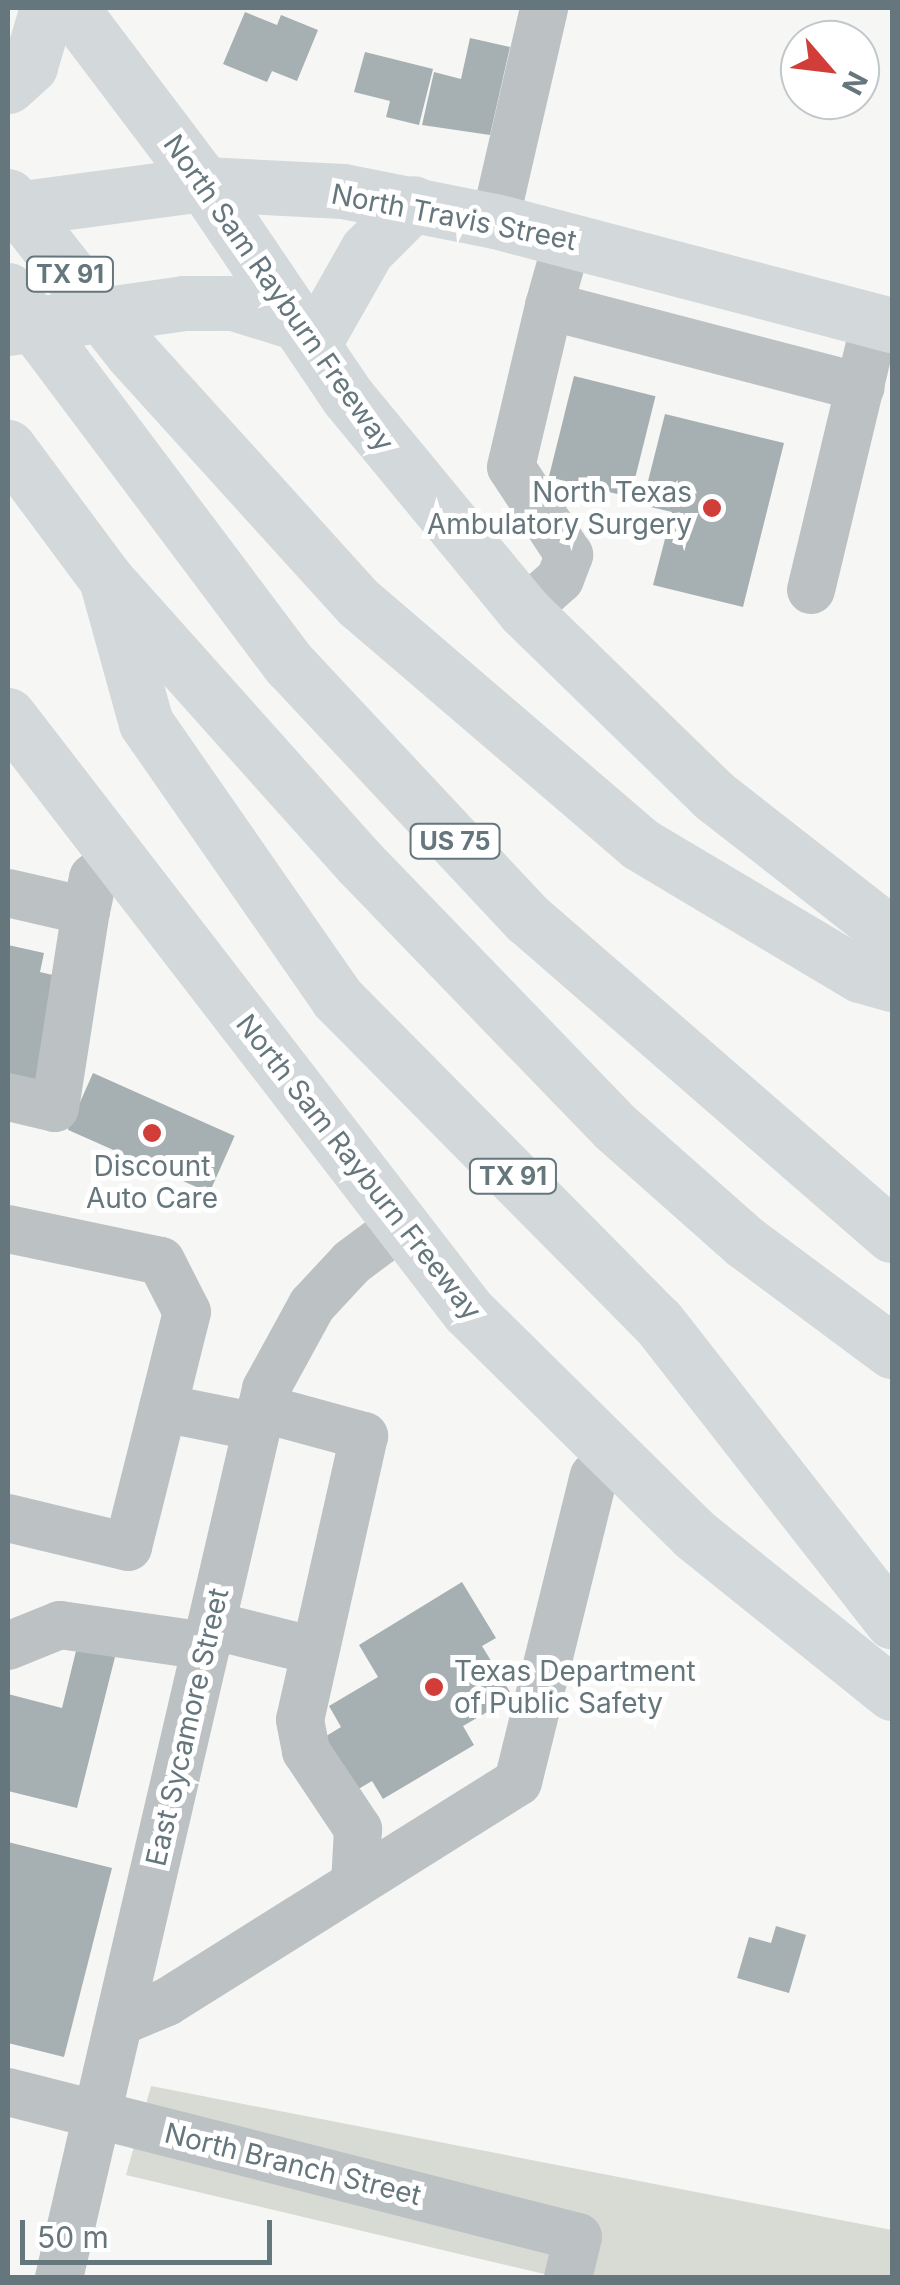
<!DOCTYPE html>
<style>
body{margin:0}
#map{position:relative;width:900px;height:2285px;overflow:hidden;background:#f6f6f4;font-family:Inter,sans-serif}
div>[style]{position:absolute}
.green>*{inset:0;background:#d7dbd3}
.building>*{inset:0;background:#a6afb2;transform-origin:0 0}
.minor>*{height:48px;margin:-24px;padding:0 24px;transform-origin:24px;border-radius:24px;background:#bcc1c3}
.major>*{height:55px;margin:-27.5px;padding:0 27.5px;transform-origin:27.5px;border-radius:27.5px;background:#d3d8da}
.highway>*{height:55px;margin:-27.5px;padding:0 27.5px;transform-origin:27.5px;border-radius:27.5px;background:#d3d8da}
.dots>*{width:28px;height:28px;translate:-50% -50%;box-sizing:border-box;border:5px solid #fff;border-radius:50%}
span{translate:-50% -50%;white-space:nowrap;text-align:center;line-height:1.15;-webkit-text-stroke:10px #fff;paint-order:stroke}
.shield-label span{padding:2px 8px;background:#fff;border:2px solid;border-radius:8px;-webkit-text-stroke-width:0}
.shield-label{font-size:25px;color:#65767c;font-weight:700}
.street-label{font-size:28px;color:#65767c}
.poi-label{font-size:28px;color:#65767c}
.right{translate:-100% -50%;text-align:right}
.left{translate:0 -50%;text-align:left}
.frame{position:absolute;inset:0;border:10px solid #65767c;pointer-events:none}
.north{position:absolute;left:780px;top:20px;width:100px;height:100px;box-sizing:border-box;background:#fff;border:2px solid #c1c8cb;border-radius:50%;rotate:118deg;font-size:28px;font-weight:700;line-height:40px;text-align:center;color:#65767c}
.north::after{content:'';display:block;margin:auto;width:35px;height:45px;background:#d13e39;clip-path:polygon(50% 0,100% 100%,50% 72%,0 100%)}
.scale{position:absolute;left:20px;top:2220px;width:252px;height:45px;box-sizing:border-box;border:5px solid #65767c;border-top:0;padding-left:12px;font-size:30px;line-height:35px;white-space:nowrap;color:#65767c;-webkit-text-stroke:8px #fff;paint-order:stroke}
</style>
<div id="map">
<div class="green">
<i style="clip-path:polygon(151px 2086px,892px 2230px,892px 2277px,557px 2277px,126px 2175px)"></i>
</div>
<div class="building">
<i style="clip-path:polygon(245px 12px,277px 25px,281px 15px,318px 30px,297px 81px,272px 71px,267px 82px,223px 64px)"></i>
<i style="clip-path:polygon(470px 38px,510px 47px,490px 135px,422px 125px,434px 72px,461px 79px)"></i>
<i style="clip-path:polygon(365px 52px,433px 69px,419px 125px,386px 117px,390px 101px,354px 92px)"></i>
<i style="left:574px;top:376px;width:84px;height:104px;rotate:14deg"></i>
<i style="clip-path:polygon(665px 414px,784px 443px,743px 607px,653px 585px,672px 512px,642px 505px)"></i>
<i style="clip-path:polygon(8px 945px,44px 953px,40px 972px,65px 978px,39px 1085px,8px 1077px)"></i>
<i style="left:93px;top:1073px;width:155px;height:62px;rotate:24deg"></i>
<i style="clip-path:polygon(462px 1582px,496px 1638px,482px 1646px,513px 1697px,463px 1726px,474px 1745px,383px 1799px,372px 1781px,350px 1794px,318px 1741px,341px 1727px,329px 1706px,378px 1677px,359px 1645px)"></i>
<i style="clip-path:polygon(77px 1647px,115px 1657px,77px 1808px,8px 1791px,8px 1694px,62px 1708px)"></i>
<i style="clip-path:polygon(8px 1842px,112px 1868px,64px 2057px,8px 2043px)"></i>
<i style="clip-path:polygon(776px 1926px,806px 1935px,789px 1993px,737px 1978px,749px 1937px,771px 1943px)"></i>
</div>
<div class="minor">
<i style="left:495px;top:221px;width:219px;rotate:-77deg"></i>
<i style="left:568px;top:239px;width:70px;rotate:105.8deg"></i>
<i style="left:549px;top:306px;width:322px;rotate:14.6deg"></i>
<i style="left:811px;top:590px;width:278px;rotate:-76.5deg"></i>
<i style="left:524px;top:611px;width:48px;rotate:-41.6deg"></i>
<i style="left:560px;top:579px;width:26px;rotate:-69deg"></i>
<i style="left:569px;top:555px;width:105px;rotate:-123.4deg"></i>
<i style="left:511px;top:467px;width:165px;rotate:-76.7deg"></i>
<i style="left:8px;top:893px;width:80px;rotate:13deg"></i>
<i style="left:86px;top:911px;width:34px;rotate:-78deg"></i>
<i style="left:93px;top:878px;width:33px;rotate:-39deg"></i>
<i style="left:8px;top:1097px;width:48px;rotate:13.2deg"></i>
<i style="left:55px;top:1108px;width:199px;rotate:-81.1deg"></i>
<i style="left:8px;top:1229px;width:156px;rotate:11.8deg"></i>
<i style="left:161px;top:1261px;width:57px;rotate:63deg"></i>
<i style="left:187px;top:1312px;width:242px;rotate:104.1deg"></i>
<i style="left:128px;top:1547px;width:123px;rotate:-166.4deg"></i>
<i style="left:163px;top:1408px;width:96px;rotate:11.4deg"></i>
<i style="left:261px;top:1408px;width:107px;rotate:15.2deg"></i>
<i style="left:364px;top:1436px;width:291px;rotate:102.7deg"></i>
<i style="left:300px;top:1720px;width:32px;rotate:79deg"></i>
<i style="left:306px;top:1751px;width:94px;rotate:56.3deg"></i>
<i style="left:358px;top:1829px;width:55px;rotate:93.1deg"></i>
<i style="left:211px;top:1625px;width:103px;rotate:14deg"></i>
<i style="left:8px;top:1646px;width:56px;rotate:-22deg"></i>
<i style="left:60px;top:1625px;width:148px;rotate:8.2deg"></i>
<i style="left:119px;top:2022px;width:52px;rotate:-22.6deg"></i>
<i style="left:167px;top:2002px;width:414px;rotate:-32.1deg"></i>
<i style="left:518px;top:1782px;width:315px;rotate:-76.1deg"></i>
<i style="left:8px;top:2092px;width:588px;rotate:14.27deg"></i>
<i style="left:578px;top:2237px;width:42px;rotate:103.7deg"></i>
<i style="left:59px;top:2278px;width:913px;rotate:-76.89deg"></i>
<i style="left:266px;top:1389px;width:96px;rotate:-61.3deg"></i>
<i style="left:312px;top:1305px;width:59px;rotate:-47.1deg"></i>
<i style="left:352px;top:1262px;width:64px;rotate:-36.7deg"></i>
</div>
<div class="major">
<i style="left:71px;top:8px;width:221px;rotate:52.9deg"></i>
<i style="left:204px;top:184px;width:256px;rotate:56deg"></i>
<i style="left:347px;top:396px;width:278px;rotate:50.5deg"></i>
<i style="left:524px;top:611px;width:264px;rotate:44.2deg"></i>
<i style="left:713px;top:795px;width:227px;rotate:38deg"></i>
<i style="left:8px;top:86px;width:30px;rotate:-42deg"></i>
<i style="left:30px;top:66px;width:60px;rotate:-73.7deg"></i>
<i style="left:8px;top:210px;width:198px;rotate:-7.6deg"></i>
<i style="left:204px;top:184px;width:139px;rotate:2.9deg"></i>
<i style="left:343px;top:191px;width:155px;rotate:11.2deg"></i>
<i style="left:495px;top:221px;width:410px;rotate:14.7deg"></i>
<i style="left:8px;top:328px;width:178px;rotate:-8.1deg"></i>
<i style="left:184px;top:303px;width:49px"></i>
<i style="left:233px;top:303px;width:62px;rotate:17deg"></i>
<i style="left:313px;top:345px;width:109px;rotate:-60.4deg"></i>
<i style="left:367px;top:250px;width:66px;rotate:-45deg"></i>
<i style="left:8px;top:715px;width:753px;rotate:52.34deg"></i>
<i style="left:468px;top:1311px;width:317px;rotate:44.6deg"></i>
<i style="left:694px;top:1534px;width:254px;rotate:38.8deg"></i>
</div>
<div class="highway">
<i style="left:8px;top:196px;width:200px;rotate:51.7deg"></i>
<i style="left:132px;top:353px;width:338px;rotate:47.8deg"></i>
<i style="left:359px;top:603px;width:370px;rotate:40.6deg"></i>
<i style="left:640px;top:844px;width:256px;rotate:30.8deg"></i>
<i style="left:860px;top:975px;width:33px;rotate:16deg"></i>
<i style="left:8px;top:290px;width:469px;rotate:53.1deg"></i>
<i style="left:290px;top:665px;width:348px;rotate:46.9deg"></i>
<i style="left:528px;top:919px;width:482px;rotate:41deg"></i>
<i style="left:8px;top:447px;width:164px;rotate:53.4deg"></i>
<i style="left:106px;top:579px;width:381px;rotate:48.2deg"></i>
<i style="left:360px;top:863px;width:367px;rotate:46deg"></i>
<i style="left:615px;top:1127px;width:174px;rotate:41.5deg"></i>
<i style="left:745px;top:1242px;width:183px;rotate:36.6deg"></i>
<i style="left:106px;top:579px;width:149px;rotate:74.5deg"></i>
<i style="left:146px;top:723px;width:335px;rotate:55.2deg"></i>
<i style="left:337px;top:998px;width:456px;rotate:45.3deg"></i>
<i style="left:658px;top:1322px;width:380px;rotate:52deg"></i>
</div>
<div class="dots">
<i style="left:712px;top:508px;background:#d13e39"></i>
<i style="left:152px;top:1133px;background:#d13e39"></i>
<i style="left:434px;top:1687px;background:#d13e39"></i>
</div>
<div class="shield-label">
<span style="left:70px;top:274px">TX 91</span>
<span style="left:455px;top:841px">US 75</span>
<span style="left:513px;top:1176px">TX 91</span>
</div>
<div class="street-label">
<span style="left:454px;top:217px;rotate:11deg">North Travis Street</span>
<span style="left:279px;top:293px;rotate:55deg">North Sam Rayburn Freeway</span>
<span style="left:359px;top:1167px;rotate:52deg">North Sam Rayburn Freeway</span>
<span style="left:187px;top:1727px;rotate:-77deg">East Sycamore Street</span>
<span style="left:293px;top:2164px;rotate:14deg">North Branch Street</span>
</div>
<div class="poi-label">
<span class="right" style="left:692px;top:508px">North Texas<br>Ambulatory Surgery</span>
<span style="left:152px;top:1182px">Discount<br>Auto Care</span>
<span class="left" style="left:454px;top:1687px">Texas Department<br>of Public Safety</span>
</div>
<div class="frame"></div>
<div class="north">N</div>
<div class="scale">50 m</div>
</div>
